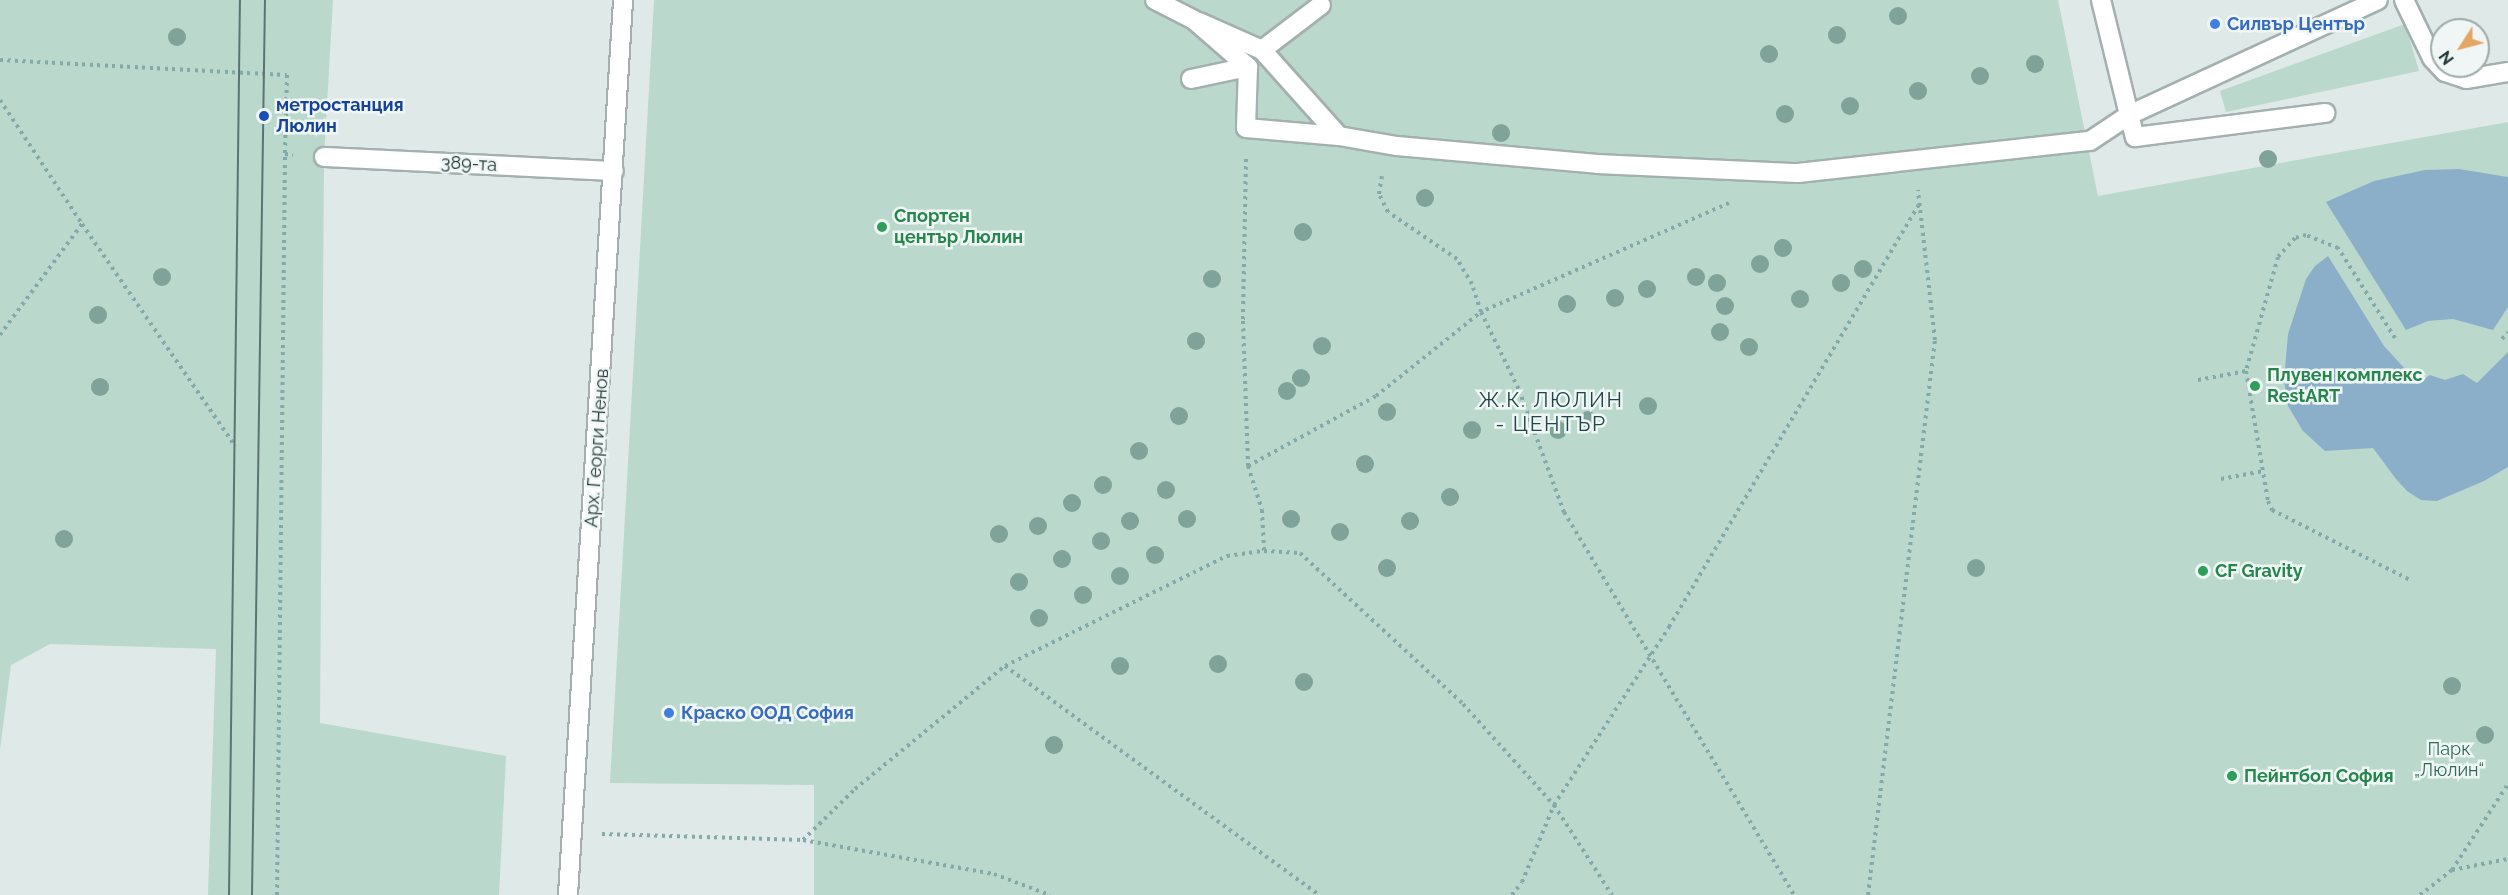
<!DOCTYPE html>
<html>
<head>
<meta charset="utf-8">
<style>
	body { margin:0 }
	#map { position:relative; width:2508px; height:895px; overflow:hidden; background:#dfe9e7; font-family:Raleway,sans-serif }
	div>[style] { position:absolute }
	.green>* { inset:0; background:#bad8cb }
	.water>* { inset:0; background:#8cafc9 }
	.path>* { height:4px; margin-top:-2px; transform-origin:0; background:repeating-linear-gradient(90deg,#83a9a8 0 3px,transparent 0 7.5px) }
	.roads { filter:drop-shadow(2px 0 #a3b0af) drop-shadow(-2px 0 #a3b0af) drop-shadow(0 2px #a3b0af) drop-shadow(0 -2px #a3b0af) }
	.lane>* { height:18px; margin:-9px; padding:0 9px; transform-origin:9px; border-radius:9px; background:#fff }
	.street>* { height:18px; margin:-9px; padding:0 9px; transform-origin:9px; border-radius:9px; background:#fff }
	.tram>* { height:1.5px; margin:-0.75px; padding:0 0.75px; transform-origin:0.75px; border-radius:0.75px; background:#5c7373 }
	.trees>* { width:18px; height:18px; margin:-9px; border-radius:50%; background:#7fa398 }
	.dots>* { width:16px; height:16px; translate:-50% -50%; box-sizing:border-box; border:3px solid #eff6f5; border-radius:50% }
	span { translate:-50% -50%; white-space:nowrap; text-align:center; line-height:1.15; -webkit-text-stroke:5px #eff6f5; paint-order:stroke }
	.shop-label { font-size:18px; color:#366cbe; font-weight:700 }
	.left { translate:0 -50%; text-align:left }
	.transit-label { font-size:18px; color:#164399; font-weight:700 }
	.street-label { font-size:18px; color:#223737 }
	.leisure-label { font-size:18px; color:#27864d; font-weight:700 }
	.park-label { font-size:18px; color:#316a57 }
	.quarter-label { font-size:21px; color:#204547; letter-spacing:1.5px }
	.north { position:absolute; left:2430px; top:18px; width:60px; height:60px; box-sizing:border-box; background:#eff6f5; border:2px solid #9daaa9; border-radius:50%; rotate:234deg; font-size:16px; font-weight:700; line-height:24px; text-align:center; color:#223737 }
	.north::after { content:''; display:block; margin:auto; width:21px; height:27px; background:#e3a763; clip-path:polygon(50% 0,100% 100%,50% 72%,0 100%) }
</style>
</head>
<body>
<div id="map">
	<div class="green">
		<div style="clip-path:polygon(0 0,333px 0,324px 157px,320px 723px,506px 756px,499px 895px,208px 895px,216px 649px,50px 644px,11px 665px,0 749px)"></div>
		<div style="clip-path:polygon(654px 0,2058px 0,2098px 196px,2508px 122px,2508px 895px,814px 895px,814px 785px,610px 783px)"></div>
		<div style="clip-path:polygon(2405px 24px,2419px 71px,2226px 112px,2220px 91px)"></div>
	</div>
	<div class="water">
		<div style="clip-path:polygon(2459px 169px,2508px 177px,2508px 307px,2493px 330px,2453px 319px,2428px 321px,2406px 330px,2326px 202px,2374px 181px,2425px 170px)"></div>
		<div style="clip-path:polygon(2328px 256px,2384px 346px,2418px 383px,2430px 375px,2445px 380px,2463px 374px,2477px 383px,2508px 352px,2508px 467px,2484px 481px,2437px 501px,2421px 500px,2407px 491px,2396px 479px,2373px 448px,2325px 451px,2303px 431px,2288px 406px,2284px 380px,2288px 334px,2306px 279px,2315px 266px)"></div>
	</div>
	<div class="path">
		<div style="left:0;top:60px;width:287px;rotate:3deg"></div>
		<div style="left:287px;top:75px;width:79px;rotate:91.5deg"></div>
		<div style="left:285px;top:154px;width:8px;rotate:7deg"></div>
		<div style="left:0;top:100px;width:149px;rotate:56.5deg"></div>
		<div style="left:82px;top:224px;width:138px;rotate:126.5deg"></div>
		<div style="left:1246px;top:159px;width:162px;rotate:91.1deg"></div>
		<div style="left:1243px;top:321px;width:145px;rotate:88deg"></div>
		<div style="left:1248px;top:466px;width:46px;rotate:72.3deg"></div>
		<div style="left:1262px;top:510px;width:41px;rotate:87.2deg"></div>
		<div style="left:1729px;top:203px;width:271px;rotate:156.3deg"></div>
		<div style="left:1481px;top:312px;width:87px;rotate:64deg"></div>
		<div style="left:1519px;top:390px;width:130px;rotate:69.8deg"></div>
		<div style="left:1564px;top:512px;width:447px;rotate:59deg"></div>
		<div style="left:82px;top:224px;width:270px;rotate:55.4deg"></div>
		<div style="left:2395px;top:338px;width:107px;rotate:-122.3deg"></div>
		<div style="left:2338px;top:248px;width:35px;rotate:-158deg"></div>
		<div style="left:2306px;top:235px;width:11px;rotate:165deg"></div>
		<div style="left:2295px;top:238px;width:25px;rotate:132deg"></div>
		<div style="left:2278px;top:257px;width:118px;rotate:105.7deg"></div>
		<div style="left:2246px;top:371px;width:132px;rotate:80.4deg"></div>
		<div style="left:2268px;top:501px;width:10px;rotate:66deg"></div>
		<div style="left:2272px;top:510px;width:157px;rotate:26.9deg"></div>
		<div style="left:2502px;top:339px;width:9px;rotate:-49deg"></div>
		<div style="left:2198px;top:380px;width:49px;rotate:-10.6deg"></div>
		<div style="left:1248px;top:466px;width:146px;rotate:-28.7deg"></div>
		<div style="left:1376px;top:396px;width:134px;rotate:-38.7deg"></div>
		<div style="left:1481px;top:312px;width:29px;rotate:-108deg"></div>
		<div style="left:1472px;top:284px;width:29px;rotate:-121deg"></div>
		<div style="left:1457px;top:259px;width:83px;rotate:-145.7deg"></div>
		<div style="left:1388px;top:212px;width:20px;rotate:-117deg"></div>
		<div style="left:1379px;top:194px;width:18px;rotate:-81deg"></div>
		<div style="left:2221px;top:479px;width:43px;rotate:-10.8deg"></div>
		<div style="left:1005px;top:666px;width:389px;rotate:36.1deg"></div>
		<div style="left:602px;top:834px;width:201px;rotate:1.7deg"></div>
		<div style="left:803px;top:840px;width:194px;rotate:10.1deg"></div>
		<div style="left:994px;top:874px;width:60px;rotate:20.6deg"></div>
		<div style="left:803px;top:840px;width:73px;rotate:-44.4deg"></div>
		<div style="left:855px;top:789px;width:194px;rotate:-39.4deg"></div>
		<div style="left:1005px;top:666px;width:248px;rotate:-26.4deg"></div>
		<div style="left:1227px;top:556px;width:37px;rotate:-8deg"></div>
		<div style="left:1264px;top:551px;width:36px;rotate:3deg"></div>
		<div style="left:1300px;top:553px;width:222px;rotate:42.8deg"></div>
		<div style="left:1463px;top:704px;width:136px;rotate:48deg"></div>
		<div style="left:1554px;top:805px;width:107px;rotate:57.2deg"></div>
		<div style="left:2452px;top:870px;width:103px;rotate:-56.9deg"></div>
		<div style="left:277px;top:895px;width:741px;rotate:-89.38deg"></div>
		<div style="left:1512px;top:895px;width:16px;rotate:-52deg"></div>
		<div style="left:1522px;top:882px;width:83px;rotate:-67.4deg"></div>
		<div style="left:1554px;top:805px;width:212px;rotate:-57.1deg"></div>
		<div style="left:1669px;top:627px;width:490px;rotate:-59.4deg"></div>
		<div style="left:1868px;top:895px;width:559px;rotate:-83.12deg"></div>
		<div style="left:1935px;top:340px;width:151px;rotate:-96.5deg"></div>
		<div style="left:2420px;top:895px;width:41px;rotate:-38deg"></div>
		<div style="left:2452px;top:870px;width:57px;rotate:-11.1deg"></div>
	</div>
	<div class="roads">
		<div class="lane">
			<div style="left:2404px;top:0;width:64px;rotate:64.2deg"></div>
			<div style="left:2432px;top:58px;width:19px;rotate:47deg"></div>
			<div style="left:2445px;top:72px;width:22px;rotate:18deg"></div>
			<div style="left:2466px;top:79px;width:43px;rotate:-9.5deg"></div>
			<div style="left:1199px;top:22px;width:69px;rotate:24deg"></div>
			<div style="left:1262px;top:50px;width:115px;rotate:48.2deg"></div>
			<div style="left:1262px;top:50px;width:74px;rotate:-37.3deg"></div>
			<div style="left:1191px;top:79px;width:58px;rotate:-11.9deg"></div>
			<div style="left:1248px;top:67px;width:61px;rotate:91.9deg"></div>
			<div style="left:1246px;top:128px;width:93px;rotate:4.9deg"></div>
			<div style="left:1339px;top:136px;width:59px;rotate:9.8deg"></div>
			<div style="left:1397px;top:146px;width:201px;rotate:5.1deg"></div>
			<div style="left:1597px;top:164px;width:201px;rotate:2.6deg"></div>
			<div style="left:1798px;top:173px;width:294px;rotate:-6.3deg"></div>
			<div style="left:2090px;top:141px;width:47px;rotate:-33.7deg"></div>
			<div style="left:2129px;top:115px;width:274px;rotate:-24.8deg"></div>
			<div style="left:2129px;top:115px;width:23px;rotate:75deg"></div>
			<div style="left:2135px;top:137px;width:192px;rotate:-7.2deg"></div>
		</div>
		<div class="street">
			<div style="left:1155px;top:0;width:44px;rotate:27.1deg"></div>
			<div style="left:1194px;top:20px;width:72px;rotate:41deg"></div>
			<div style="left:2101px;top:0;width:118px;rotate:76.3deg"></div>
			<div style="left:324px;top:157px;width:290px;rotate:2.8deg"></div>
			<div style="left:568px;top:895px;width:897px;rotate:-86.48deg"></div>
		</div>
	</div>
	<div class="tram">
		<div style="left:229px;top:895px;width:895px;rotate:-89.3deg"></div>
		<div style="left:252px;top:895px;width:895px;rotate:-89.17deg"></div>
	</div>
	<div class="trees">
		<div style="left:1898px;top:16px"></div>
		<div style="left:1837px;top:35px"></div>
		<div style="left:177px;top:37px"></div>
		<div style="left:1769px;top:54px"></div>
		<div style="left:2035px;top:64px"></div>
		<div style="left:1980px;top:76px"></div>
		<div style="left:1918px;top:91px"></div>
		<div style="left:1850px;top:106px"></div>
		<div style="left:1785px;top:114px"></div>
		<div style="left:1501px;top:133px"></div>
		<div style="left:2268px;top:159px"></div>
		<div style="left:1425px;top:198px"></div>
		<div style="left:1303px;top:232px"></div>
		<div style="left:1783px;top:248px"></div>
		<div style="left:1760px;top:264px"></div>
		<div style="left:1863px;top:269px"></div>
		<div style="left:162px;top:277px"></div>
		<div style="left:1696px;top:277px"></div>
		<div style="left:1212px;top:279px"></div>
		<div style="left:1717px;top:283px"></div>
		<div style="left:1841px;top:283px"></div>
		<div style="left:1647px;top:289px"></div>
		<div style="left:1615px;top:298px"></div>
		<div style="left:1800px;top:299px"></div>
		<div style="left:1567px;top:304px"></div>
		<div style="left:1725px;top:306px"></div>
		<div style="left:98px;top:315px"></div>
		<div style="left:1720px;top:332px"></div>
		<div style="left:1196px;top:341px"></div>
		<div style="left:1322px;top:346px"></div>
		<div style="left:1749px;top:347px"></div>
		<div style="left:1301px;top:378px"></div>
		<div style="left:100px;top:387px"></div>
		<div style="left:1287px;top:391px"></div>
		<div style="left:1648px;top:406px"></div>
		<div style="left:1387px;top:412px"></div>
		<div style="left:1179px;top:416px"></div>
		<div style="left:1588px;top:420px"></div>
		<div style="left:1472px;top:430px"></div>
		<div style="left:1558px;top:430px"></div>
		<div style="left:1139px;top:451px"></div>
		<div style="left:1365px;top:464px"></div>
		<div style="left:1103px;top:485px"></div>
		<div style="left:1166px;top:490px"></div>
		<div style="left:1450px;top:497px"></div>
		<div style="left:1072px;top:503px"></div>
		<div style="left:1187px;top:519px"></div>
		<div style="left:1291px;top:519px"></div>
		<div style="left:1130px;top:521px"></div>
		<div style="left:1410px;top:521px"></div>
		<div style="left:1038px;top:526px"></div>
		<div style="left:1340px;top:532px"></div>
		<div style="left:999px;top:534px"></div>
		<div style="left:64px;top:539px"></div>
		<div style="left:1101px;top:541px"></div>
		<div style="left:1155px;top:555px"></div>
		<div style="left:1062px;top:559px"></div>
		<div style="left:1387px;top:568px"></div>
		<div style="left:1976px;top:568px"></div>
		<div style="left:1120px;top:576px"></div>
		<div style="left:1019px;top:582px"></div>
		<div style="left:1083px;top:595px"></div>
		<div style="left:1039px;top:618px"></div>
		<div style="left:1218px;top:664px"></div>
		<div style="left:1120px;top:666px"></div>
		<div style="left:1304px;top:682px"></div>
		<div style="left:2452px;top:686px"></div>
		<div style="left:2485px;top:735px"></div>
		<div style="left:1054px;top:745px"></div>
	</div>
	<div class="dots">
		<div style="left:2215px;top:24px;background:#3f7fe0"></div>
		<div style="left:264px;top:116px;background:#1a4fb4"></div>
		<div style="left:882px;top:227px;background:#2e9e5b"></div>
		<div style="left:2255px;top:386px;background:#2e9e5b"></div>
		<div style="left:2203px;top:571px;background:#2e9e5b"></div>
		<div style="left:669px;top:713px;background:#3f7fe0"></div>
		<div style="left:2232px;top:776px;background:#2e9e5b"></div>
	</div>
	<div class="shop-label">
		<span class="left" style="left:2227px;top:24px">Силвър Център</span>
		<span class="left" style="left:681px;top:713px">Краско ООД София</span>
	</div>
	<div class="transit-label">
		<span class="left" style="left:276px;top:116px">метростанция<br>Люлин</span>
	</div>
	<div class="street-label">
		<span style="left:469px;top:164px;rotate:3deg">389-та</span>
		<span style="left:597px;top:448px;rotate:-86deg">Арх. Георги Ненов</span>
	</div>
	<div class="leisure-label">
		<span class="left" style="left:894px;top:227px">Спортен<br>център Люлин</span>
		<span class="left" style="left:2267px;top:386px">Плувен комплекс<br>RestART</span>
		<span class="left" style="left:2215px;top:571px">CF Gravity</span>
		<span class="left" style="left:2244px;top:776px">Пейнтбол София</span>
	</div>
	<div class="park-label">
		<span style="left:2449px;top:760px">Парк<br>„Люлин“</span>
	</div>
	<div class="quarter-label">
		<span style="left:1551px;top:412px">Ж.К. ЛЮЛИН<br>- ЦЕНТЪР</span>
	</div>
	<div class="north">N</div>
</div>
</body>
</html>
